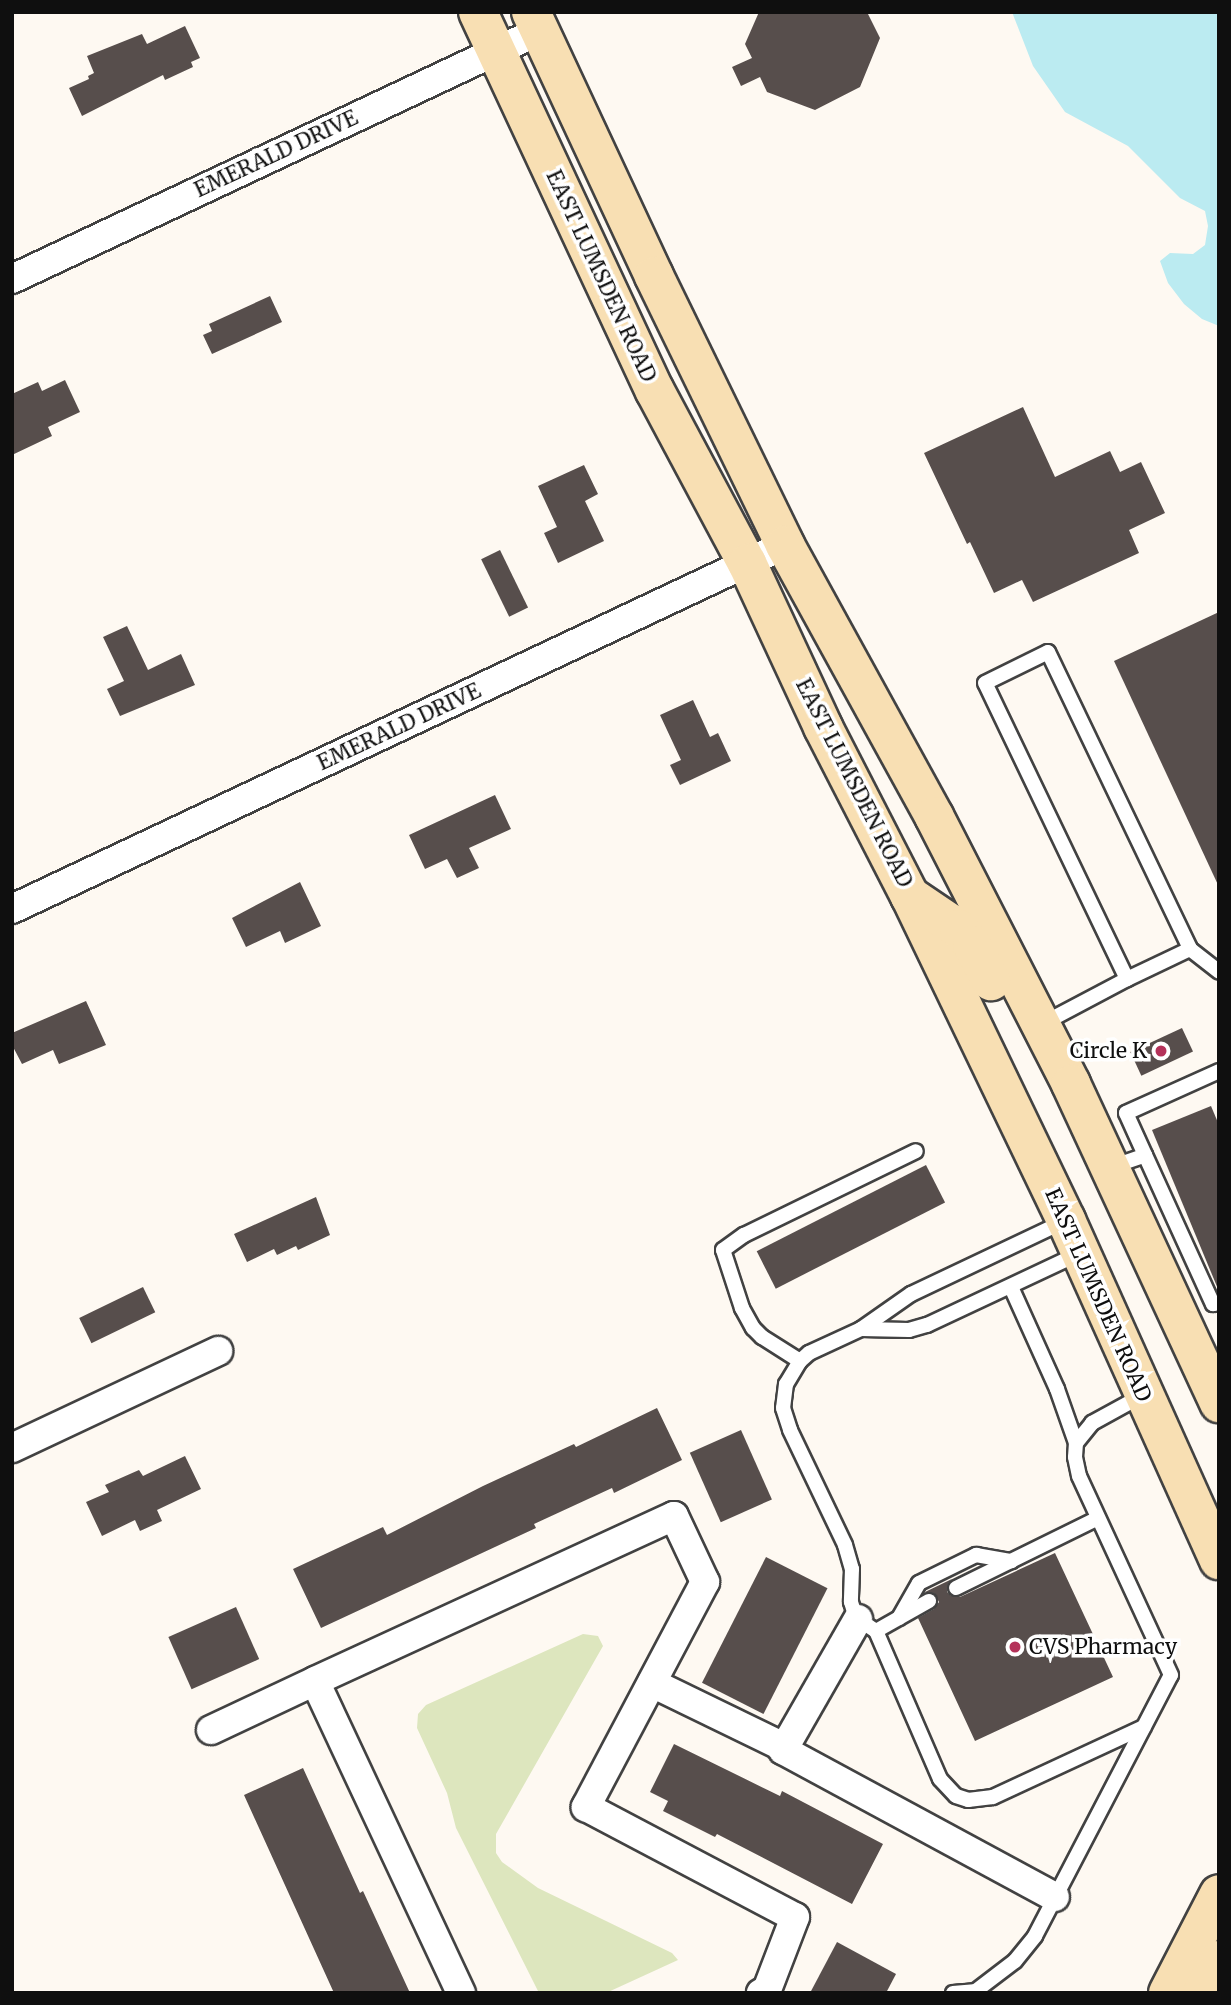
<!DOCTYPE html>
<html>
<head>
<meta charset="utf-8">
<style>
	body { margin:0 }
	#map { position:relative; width:1231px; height:2005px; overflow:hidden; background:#fef9f2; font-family:Merriweather,serif }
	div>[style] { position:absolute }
	.green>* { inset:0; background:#dde6be }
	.water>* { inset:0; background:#bbebf1 }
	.building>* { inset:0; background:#574e4c; transform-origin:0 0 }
	.roads { filter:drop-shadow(2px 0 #424242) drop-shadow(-2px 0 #424242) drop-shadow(0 2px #424242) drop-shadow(0 -2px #424242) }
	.service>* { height:14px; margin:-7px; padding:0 7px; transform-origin:7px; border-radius:7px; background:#fff }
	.minor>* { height:28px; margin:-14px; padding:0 14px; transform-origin:14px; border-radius:14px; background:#fff }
	.secondary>* { height:38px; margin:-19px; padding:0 19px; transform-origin:19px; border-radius:19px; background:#f8dfb3 }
	.dots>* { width:19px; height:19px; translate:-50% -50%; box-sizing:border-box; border:4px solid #fff; border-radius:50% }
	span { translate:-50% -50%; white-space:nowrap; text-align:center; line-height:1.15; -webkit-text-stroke:7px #fff; paint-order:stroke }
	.street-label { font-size:21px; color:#0f0f0f }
	.poi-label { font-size:21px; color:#0f0f0f }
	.right { translate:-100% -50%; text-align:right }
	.left { translate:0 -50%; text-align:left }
	.frame { position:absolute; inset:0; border:14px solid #0f0f0f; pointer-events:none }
</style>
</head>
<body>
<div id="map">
	<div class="green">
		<div style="clip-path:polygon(583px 1634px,598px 1636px,603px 1646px,496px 1834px,496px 1853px,502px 1862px,538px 1888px,672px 1953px,678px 1960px,606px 1993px,539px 1993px,456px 1828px,447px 1793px,417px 1728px,418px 1714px,426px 1705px)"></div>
	</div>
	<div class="water">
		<div style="clip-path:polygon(1012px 12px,1219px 12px,1219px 326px,1202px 319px,1184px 304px,1168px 283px,1160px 261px,1170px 253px,1193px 254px,1205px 245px,1208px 226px,1205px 211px,1180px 198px,1128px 146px,1065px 112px,1033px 66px)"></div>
	</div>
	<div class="building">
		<div style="clip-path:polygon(759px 12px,867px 12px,880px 38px,860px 87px,815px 110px,767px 92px,760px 77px,741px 86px,732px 67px,752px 58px,745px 44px)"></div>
		<div style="clip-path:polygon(185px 26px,200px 58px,191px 62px,193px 67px,165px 80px,163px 75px,82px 116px,69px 88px,89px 79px,88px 76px,94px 73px,87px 56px,142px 34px,147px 44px)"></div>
		<div style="clip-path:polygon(270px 296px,282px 322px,212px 354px,203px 335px,212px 331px,209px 324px)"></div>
		<div style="clip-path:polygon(65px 380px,80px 412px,48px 427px,52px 436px,12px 455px,12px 394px,38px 382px,42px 391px)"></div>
		<div style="clip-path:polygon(1023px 407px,1055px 477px,1110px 451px,1120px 472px,1141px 462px,1165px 513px,1129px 530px,1139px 553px,1033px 602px,1022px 580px,994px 593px,970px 542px,967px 544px,924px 453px)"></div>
		<div style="clip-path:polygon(584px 465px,598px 494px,585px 501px,604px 541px,558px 563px,544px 533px,557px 527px,538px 486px)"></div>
		<div style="left:500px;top:550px;width:64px;height:21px;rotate:64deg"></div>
		<div style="clip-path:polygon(1219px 612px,1219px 887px,1114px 661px)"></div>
		<div style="clip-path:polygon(127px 626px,148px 670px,181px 654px,195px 685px,120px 716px,107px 689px,124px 681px,103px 637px)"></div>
		<div style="clip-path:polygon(693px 700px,710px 737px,718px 733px,731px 761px,680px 785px,670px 765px,681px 760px,660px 715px)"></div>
		<div style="clip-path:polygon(495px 795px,511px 829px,469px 848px,479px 868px,457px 878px,447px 859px,425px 869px,409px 835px)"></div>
		<div style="clip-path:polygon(300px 882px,321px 926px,285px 943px,280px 931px,246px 947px,232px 918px)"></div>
		<div style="clip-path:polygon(86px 1001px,106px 1045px,59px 1064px,53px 1050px,22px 1064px,12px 1045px,12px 1033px)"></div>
		<div style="left:1182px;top:1028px;width:26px;height:57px;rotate:65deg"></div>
		<div style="clip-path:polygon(1211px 1106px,1219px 1125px,1218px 1289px,1152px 1130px)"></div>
		<div style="left:926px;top:1165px;width:42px;height:190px;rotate:63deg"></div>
		<div style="clip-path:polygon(316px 1197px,330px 1235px,298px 1250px,296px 1246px,277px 1255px,274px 1249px,247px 1262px,234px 1234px)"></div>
		<div style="left:143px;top:1287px;width:28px;height:71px;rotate:64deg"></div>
		<div style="clip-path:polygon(657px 1408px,682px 1460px,614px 1493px,612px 1488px,534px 1524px,536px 1528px,321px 1628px,293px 1569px,383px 1527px,387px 1535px,483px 1486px,574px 1444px,576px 1447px)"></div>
		<div style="left:741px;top:1430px;width:76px;height:56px;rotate:66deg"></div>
		<div style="clip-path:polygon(185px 1456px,201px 1489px,157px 1510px,162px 1521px,140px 1531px,135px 1520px,102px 1536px,86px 1502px,109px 1492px,105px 1485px,139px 1470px,143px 1476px)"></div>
		<div style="clip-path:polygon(1055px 1553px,1113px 1677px,975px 1741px,918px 1618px,934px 1609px,939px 1602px,934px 1593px,925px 1592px,952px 1579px,948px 1583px,947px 1592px,951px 1596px,960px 1597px)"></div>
		<div style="left:766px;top:1557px;width:69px;height:141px;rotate:27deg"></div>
		<div style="left:236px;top:1607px;width:57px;height:74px;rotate:66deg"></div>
		<div style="clip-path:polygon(674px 1744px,780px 1796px,782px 1791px,883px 1844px,852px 1904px,717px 1834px,715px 1837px,663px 1811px,668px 1801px,650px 1792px)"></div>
		<div style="clip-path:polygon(303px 1768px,360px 1893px,363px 1891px,410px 1993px,334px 1993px,244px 1795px)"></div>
		<div style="clip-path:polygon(837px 1942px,896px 1974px,886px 1993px,810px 1993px)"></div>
	</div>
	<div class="roads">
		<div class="service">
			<div style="left:1190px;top:949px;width:70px;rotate:154.5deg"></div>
			<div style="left:1127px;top:979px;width:328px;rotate:-115.6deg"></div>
			<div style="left:985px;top:683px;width:70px;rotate:-26.2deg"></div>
			<div style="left:1048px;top:652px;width:329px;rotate:64.4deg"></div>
			<div style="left:1190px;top:949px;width:37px;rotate:38deg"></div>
			<div style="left:1042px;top:1024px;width:96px;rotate:-27.9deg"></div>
			<div style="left:1145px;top:1155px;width:164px;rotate:65.5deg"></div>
			<div style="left:1213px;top:1304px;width:6px;rotate:-9deg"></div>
			<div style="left:1111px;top:1167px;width:36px;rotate:-19deg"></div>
			<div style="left:1145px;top:1155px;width:46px;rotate:-114.3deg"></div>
			<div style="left:1126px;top:1113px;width:102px;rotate:-24.3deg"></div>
			<div style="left:1065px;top:1221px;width:170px;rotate:154.6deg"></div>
			<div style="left:911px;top:1294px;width:61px;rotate:145deg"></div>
			<div style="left:861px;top:1329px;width:57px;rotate:155.2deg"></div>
			<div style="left:809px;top:1353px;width:12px;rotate:138deg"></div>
			<div style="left:800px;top:1361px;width:27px;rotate:121deg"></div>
			<div style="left:786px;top:1384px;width:24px;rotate:97deg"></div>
			<div style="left:783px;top:1408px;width:23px;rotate:72deg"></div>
			<div style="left:790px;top:1430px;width:127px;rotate:64.4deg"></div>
			<div style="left:845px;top:1545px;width:25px;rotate:74deg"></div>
			<div style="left:852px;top:1569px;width:33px;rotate:92deg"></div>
			<div style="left:851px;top:1602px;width:10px;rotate:73deg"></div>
			<div style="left:854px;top:1612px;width:8px;rotate:60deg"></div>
			<div style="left:858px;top:1619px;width:22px;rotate:34deg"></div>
			<div style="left:876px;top:1631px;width:161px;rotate:66.6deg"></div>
			<div style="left:940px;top:1779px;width:23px;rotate:47deg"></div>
			<div style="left:956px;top:1796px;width:13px;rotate:18deg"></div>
			<div style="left:968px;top:1800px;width:25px;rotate:-7deg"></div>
			<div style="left:993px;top:1797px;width:166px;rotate:-24.9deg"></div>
			<div style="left:1011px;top:1287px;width:112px;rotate:65.7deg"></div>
			<div style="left:1057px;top:1389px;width:57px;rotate:70.6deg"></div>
			<div style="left:861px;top:1329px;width:48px;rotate:1.2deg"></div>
			<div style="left:909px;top:1330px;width:19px;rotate:-16deg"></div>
			<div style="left:927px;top:1325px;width:169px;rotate:-25.2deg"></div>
			<div style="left:800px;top:1361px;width:45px;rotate:-147.7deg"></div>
			<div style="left:762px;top:1337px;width:13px;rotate:-135deg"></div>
			<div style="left:753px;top:1328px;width:23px;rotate:-119deg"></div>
			<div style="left:742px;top:1308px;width:61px;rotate:-108.1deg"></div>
			<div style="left:723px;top:1250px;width:26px;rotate:-36deg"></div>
			<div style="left:744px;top:1235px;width:191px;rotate:-26deg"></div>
			<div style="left:956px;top:1588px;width:158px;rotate:-26.2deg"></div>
			<div style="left:899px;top:1618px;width:40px;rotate:-60.3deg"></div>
			<div style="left:919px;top:1583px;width:64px;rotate:-26.2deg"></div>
			<div style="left:976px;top:1555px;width:36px;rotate:10deg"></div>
			<div style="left:876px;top:1631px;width:61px;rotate:-29.5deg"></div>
			<div style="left:953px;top:1993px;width:21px;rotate:-5deg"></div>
			<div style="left:973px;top:1993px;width:53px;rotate:-37.3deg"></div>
			<div style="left:1015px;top:1961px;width:32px;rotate:-51deg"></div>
			<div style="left:1035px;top:1936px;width:294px;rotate:-62.5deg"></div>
			<div style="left:1171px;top:1675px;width:219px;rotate:-114.8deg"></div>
			<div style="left:1079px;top:1476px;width:19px;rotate:-102deg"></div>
			<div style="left:1075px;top:1457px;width:14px;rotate:-86deg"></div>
			<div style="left:1076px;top:1443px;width:26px;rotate:-51deg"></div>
			<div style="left:1092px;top:1423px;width:58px;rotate:-28.8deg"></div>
		</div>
		<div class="minor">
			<div style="left:12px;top:279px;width:582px;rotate:-25.2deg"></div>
			<div style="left:12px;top:909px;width:854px;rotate:-25.22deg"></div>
			<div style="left:12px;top:1448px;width:228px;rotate:-25.2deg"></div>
			<div style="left:858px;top:1619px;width:151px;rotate:119.8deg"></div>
			<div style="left:783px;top:1750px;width:309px;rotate:28.4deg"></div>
			<div style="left:652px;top:1683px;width:147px;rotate:25.9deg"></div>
			<div style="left:211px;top:1730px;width:115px;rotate:-25.2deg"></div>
			<div style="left:461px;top:1993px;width:344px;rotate:-115.1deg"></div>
			<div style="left:315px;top:1681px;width:395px;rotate:-24.7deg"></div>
			<div style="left:674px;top:1516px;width:73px;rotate:64.8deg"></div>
			<div style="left:705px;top:1582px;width:255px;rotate:117.9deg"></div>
			<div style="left:586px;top:1807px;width:236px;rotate:27.8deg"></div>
			<div style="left:795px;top:1917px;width:78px;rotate:111deg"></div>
			<div style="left:767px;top:1990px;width:7px;rotate:153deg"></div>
		</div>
		<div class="secondary">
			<div style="left:478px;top:12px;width:418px;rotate:65deg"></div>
			<div style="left:655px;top:391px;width:195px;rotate:61.9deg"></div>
			<div style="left:747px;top:563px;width:181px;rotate:65.1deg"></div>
			<div style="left:823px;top:727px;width:190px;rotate:62.8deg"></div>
			<div style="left:910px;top:896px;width:360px;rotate:64.3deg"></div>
			<div style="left:1066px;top:1220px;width:373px;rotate:65.8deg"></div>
			<div style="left:531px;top:12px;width:291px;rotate:65deg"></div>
			<div style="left:654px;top:276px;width:299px;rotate:64deg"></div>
			<div style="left:785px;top:545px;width:309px;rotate:61.2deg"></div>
			<div style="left:934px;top:816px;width:301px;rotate:62.9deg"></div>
			<div style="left:1071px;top:1084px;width:352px;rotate:65.1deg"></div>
			<div style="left:910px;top:896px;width:59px;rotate:34deg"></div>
			<div style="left:959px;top:929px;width:21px;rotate:51deg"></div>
			<div style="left:972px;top:945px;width:41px;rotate:62.2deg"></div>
			<div style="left:1168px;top:1993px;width:111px;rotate:-62.7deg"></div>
			<div style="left:1202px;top:1993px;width:37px;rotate:-63deg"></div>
		</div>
	</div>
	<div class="dots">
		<div style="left:1161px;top:1051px;background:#b4325a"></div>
		<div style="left:1015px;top:1647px;background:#b4325a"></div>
	</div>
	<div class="street-label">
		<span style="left:276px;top:154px;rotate:-25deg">EMERALD DRIVE</span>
		<span style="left:601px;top:276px;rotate:65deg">EAST LUMSDEN ROAD</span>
		<span style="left:399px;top:727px;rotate:-25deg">EMERALD DRIVE</span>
		<span style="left:854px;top:783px;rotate:63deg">EAST LUMSDEN ROAD</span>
		<span style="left:1098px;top:1295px;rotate:66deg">EAST LUMSDEN ROAD</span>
	</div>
	<div class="poi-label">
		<span class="right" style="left:1147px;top:1051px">Circle K</span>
		<span class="left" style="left:1029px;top:1647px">CVS Pharmacy</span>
	</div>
	<div class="frame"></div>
</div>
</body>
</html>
